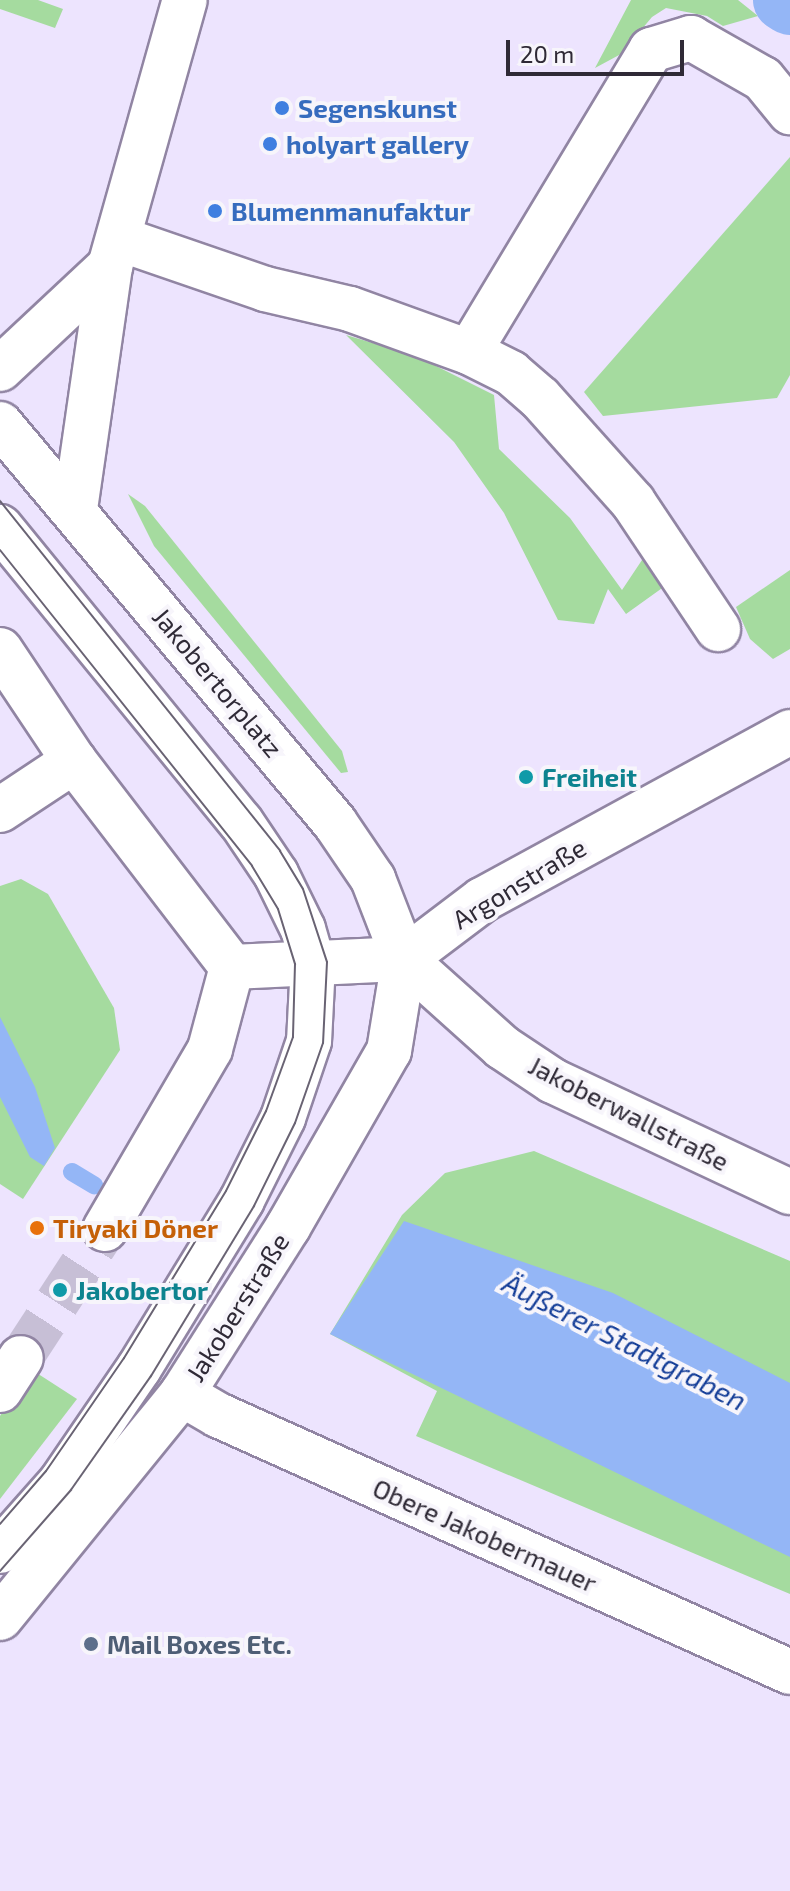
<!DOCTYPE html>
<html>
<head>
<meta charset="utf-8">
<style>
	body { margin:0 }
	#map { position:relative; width:790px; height:1891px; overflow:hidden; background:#ede4fe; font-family:"Exo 2",sans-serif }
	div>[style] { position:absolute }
	.green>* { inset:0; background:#a5db9f }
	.water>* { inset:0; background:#94b6f6 }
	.stream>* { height:18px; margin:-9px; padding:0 9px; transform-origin:9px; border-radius:9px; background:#94b6f6 }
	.canal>* { height:62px; margin:-31px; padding:0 31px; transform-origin:31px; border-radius:31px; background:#94b6f6 }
	.minor-tunnel>* { height:44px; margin-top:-22px; transform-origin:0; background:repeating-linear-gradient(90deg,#c7bfd6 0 44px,transparent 0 66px) }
	.roads { filter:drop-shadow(2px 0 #9185a3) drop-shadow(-2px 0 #9185a3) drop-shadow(0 2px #9185a3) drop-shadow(0 -2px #9185a3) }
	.minor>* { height:44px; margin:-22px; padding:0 22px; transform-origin:22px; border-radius:22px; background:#fff }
	.tram>* { height:2px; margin:-1px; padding:0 1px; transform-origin:1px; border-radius:1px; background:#696373 }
	.dots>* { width:22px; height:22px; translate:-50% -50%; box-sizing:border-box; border:4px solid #f7f5fb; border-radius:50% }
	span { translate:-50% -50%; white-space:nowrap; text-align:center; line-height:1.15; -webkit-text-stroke:8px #f7f5fb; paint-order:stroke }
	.shop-label { font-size:26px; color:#366cbe; font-weight:700 }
	.left { translate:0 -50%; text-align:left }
	.street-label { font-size:26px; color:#2f2a36 }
	.culture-label { font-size:26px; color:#0d838f; font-weight:700 }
	.food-label { font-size:26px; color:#c56008; font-weight:700 }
	.service-label { font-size:26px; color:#4e5e75; font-weight:700 }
	.water-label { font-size:28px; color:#153e98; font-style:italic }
	.scale { position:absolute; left:506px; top:40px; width:178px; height:36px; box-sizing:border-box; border:4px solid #2f2a36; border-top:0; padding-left:10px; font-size:24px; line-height:28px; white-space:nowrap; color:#2f2a36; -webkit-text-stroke:6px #f7f5fb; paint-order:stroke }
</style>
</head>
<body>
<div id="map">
	<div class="green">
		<div style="clip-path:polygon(0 0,38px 0,63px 9px,55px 28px,0 9px)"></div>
		<div style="clip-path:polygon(631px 0,738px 0,758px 16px,723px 26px,707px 16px,666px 8px,652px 17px,621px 54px,595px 68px)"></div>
		<div style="clip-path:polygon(790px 157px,790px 375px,777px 398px,603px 416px,584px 392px)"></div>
		<div style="clip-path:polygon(346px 335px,416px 356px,494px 395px,499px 449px,570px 518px,622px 590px,646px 554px,665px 586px,626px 614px,608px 589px,594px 624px,558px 620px,504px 513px,454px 442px)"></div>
		<div style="clip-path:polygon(128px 494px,145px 506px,342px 751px,348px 772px,341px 773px,154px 546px)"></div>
		<div style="clip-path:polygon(790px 570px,790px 649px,773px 659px,750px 639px,736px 607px)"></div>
		<div style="clip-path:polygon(21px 879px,48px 894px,114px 1008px,120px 1050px,23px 1199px,0 1184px,0 886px)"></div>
		<div style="clip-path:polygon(534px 1151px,790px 1261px,790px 1594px,416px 1436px,437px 1391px,330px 1334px,402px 1215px,445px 1173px)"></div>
		<div style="clip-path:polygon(29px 1368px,77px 1399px,0 1499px,0 1416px)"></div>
	</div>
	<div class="water">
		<div style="clip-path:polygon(0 1017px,35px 1087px,55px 1148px,44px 1166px,30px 1157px,0 1097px)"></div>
		<div style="clip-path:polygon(404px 1221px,613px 1293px,790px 1383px,790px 1557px,330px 1334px)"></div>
	</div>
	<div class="stream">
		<div style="left:72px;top:1172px;width:26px;rotate:31deg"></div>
	</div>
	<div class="canal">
		<div style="left:784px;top:0;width:7px;rotate:34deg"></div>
	</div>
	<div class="minor-tunnel">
		<div style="left:21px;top:1358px;width:154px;rotate:-56.9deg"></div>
	</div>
	<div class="roads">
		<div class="minor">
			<div style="left:120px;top:239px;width:153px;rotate:19deg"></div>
			<div style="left:265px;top:289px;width:87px;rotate:13.2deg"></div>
			<div style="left:350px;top:309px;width:127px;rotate:19.9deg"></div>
			<div style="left:469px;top:352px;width:47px;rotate:26.6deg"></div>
			<div style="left:511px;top:373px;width:38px;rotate:41deg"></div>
			<div style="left:540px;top:398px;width:140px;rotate:48.2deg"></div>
			<div style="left:633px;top:502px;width:153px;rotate:56.2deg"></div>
			<div style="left:469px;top:352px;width:353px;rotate:-58.9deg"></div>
			<div style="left:651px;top:50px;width:42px;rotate:-16.7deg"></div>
			<div style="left:691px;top:38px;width:83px;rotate:29.7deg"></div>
			<div style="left:763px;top:79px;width:43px;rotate:50.7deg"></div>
			<div style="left:0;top:369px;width:151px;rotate:-43.1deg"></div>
			<div style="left:0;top:424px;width:521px;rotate:49.98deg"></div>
			<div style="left:335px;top:823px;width:68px;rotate:55.8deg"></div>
			<div style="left:373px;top:879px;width:86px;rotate:68.8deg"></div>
			<div style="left:404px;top:959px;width:132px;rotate:41.9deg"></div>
			<div style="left:502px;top:1047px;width:61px;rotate:33.7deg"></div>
			<div style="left:553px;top:1081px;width:262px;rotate:25.1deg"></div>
			<div style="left:75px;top:509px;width:246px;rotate:-81.8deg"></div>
			<div style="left:110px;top:266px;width:276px;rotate:-74.3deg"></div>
			<div style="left:0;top:527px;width:381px;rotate:50.8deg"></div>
			<div style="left:241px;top:822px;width:63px;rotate:56.1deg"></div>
			<div style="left:276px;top:874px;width:61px;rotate:63.9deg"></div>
			<div style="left:303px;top:929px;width:35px;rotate:74deg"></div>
			<div style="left:313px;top:963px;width:78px;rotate:92.9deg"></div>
			<div style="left:309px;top:1041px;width:81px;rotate:108.7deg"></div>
			<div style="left:283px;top:1118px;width:92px;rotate:116.6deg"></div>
			<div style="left:242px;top:1200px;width:197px;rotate:121.5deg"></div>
			<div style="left:139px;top:1368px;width:138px;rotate:124.4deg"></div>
			<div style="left:61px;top:1482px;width:92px;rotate:131.5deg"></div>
			<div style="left:0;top:650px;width:133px;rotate:56.3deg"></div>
			<div style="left:74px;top:761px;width:260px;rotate:52.5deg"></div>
			<div style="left:0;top:810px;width:89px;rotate:-33.5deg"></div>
			<div style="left:232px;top:967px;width:172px;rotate:-2.7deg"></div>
			<div style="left:404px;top:959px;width:98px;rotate:-37.1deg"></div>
			<div style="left:482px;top:900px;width:351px;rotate:-28.6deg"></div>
			<div style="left:105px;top:1229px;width:208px;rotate:-59.7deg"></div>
			<div style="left:210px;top:1049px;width:85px;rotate:-75deg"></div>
			<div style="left:0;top:1390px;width:38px;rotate:-57deg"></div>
			<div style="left:182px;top:1394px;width:42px;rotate:30.3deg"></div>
			<div style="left:218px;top:1415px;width:627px;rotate:24.19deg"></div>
			<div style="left:0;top:1618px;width:289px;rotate:-50.9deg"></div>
			<div style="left:182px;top:1394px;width:198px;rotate:-57.6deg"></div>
			<div style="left:288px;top:1227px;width:203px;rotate:-60.2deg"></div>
			<div style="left:389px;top:1051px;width:93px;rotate:-80.7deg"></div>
		</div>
	</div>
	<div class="tram">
		<div style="left:0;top:501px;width:448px;rotate:51.3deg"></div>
		<div style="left:280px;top:851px;width:44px;rotate:58.8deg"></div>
		<div style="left:303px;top:889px;width:77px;rotate:71.8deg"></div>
		<div style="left:327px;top:962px;width:81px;rotate:92.8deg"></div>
		<div style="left:323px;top:1043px;width:85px;rotate:109.3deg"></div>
		<div style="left:295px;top:1123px;width:93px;rotate:116.3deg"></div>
		<div style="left:254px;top:1206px;width:199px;rotate:121.2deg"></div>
		<div style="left:151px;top:1376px;width:139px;rotate:125.1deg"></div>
		<div style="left:71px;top:1490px;width:108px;rotate:131.2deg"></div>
		<div style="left:0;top:550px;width:404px;rotate:51.4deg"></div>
		<div style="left:252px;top:866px;width:50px;rotate:58.8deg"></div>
		<div style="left:278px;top:909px;width:58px;rotate:72.8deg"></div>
		<div style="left:295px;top:964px;width:73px;rotate:91.6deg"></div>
		<div style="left:293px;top:1037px;width:79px;rotate:110deg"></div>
		<div style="left:266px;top:1111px;width:89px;rotate:116.6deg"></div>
		<div style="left:226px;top:1191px;width:196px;rotate:121.4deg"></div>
		<div style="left:124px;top:1358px;width:137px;rotate:124.6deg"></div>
		<div style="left:46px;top:1471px;width:70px;rotate:131deg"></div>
	</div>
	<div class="dots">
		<div style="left:282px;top:108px;background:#3f7fe0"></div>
		<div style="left:270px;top:144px;background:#3f7fe0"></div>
		<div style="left:215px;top:211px;background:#3f7fe0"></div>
		<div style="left:526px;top:777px;background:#0f9aa8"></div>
		<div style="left:37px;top:1228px;background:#e8710a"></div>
		<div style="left:60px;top:1290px;background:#0f9aa8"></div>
		<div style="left:91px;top:1644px;background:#5c6f8a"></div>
	</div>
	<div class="shop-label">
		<span class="left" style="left:298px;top:108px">Segenskunst</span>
		<span class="left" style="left:286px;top:144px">holyart gallery</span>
		<span class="left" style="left:231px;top:211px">Blumenmanufaktur</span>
	</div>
	<div class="street-label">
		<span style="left:218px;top:682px;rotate:50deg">Jakobertorplatz</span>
		<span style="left:519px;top:883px;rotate:-31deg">Argonstraße</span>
		<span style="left:629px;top:1113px;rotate:27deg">Jakoberwallstraße</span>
		<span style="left:237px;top:1307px;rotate:-58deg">Jakoberstraße</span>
		<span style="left:485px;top:1535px;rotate:24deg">Obere Jakobermauer</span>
	</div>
	<div class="culture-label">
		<span class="left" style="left:542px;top:777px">Freiheit</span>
		<span class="left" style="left:76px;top:1290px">Jakobertor</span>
	</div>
	<div class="food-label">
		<span class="left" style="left:53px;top:1228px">Tiryaki Döner</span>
	</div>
	<div class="service-label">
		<span class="left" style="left:107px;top:1644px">Mail Boxes Etc.</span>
	</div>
	<div class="water-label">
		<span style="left:625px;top:1341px;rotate:27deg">Äußerer Stadtgraben</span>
	</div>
	<div class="scale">20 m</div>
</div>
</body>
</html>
